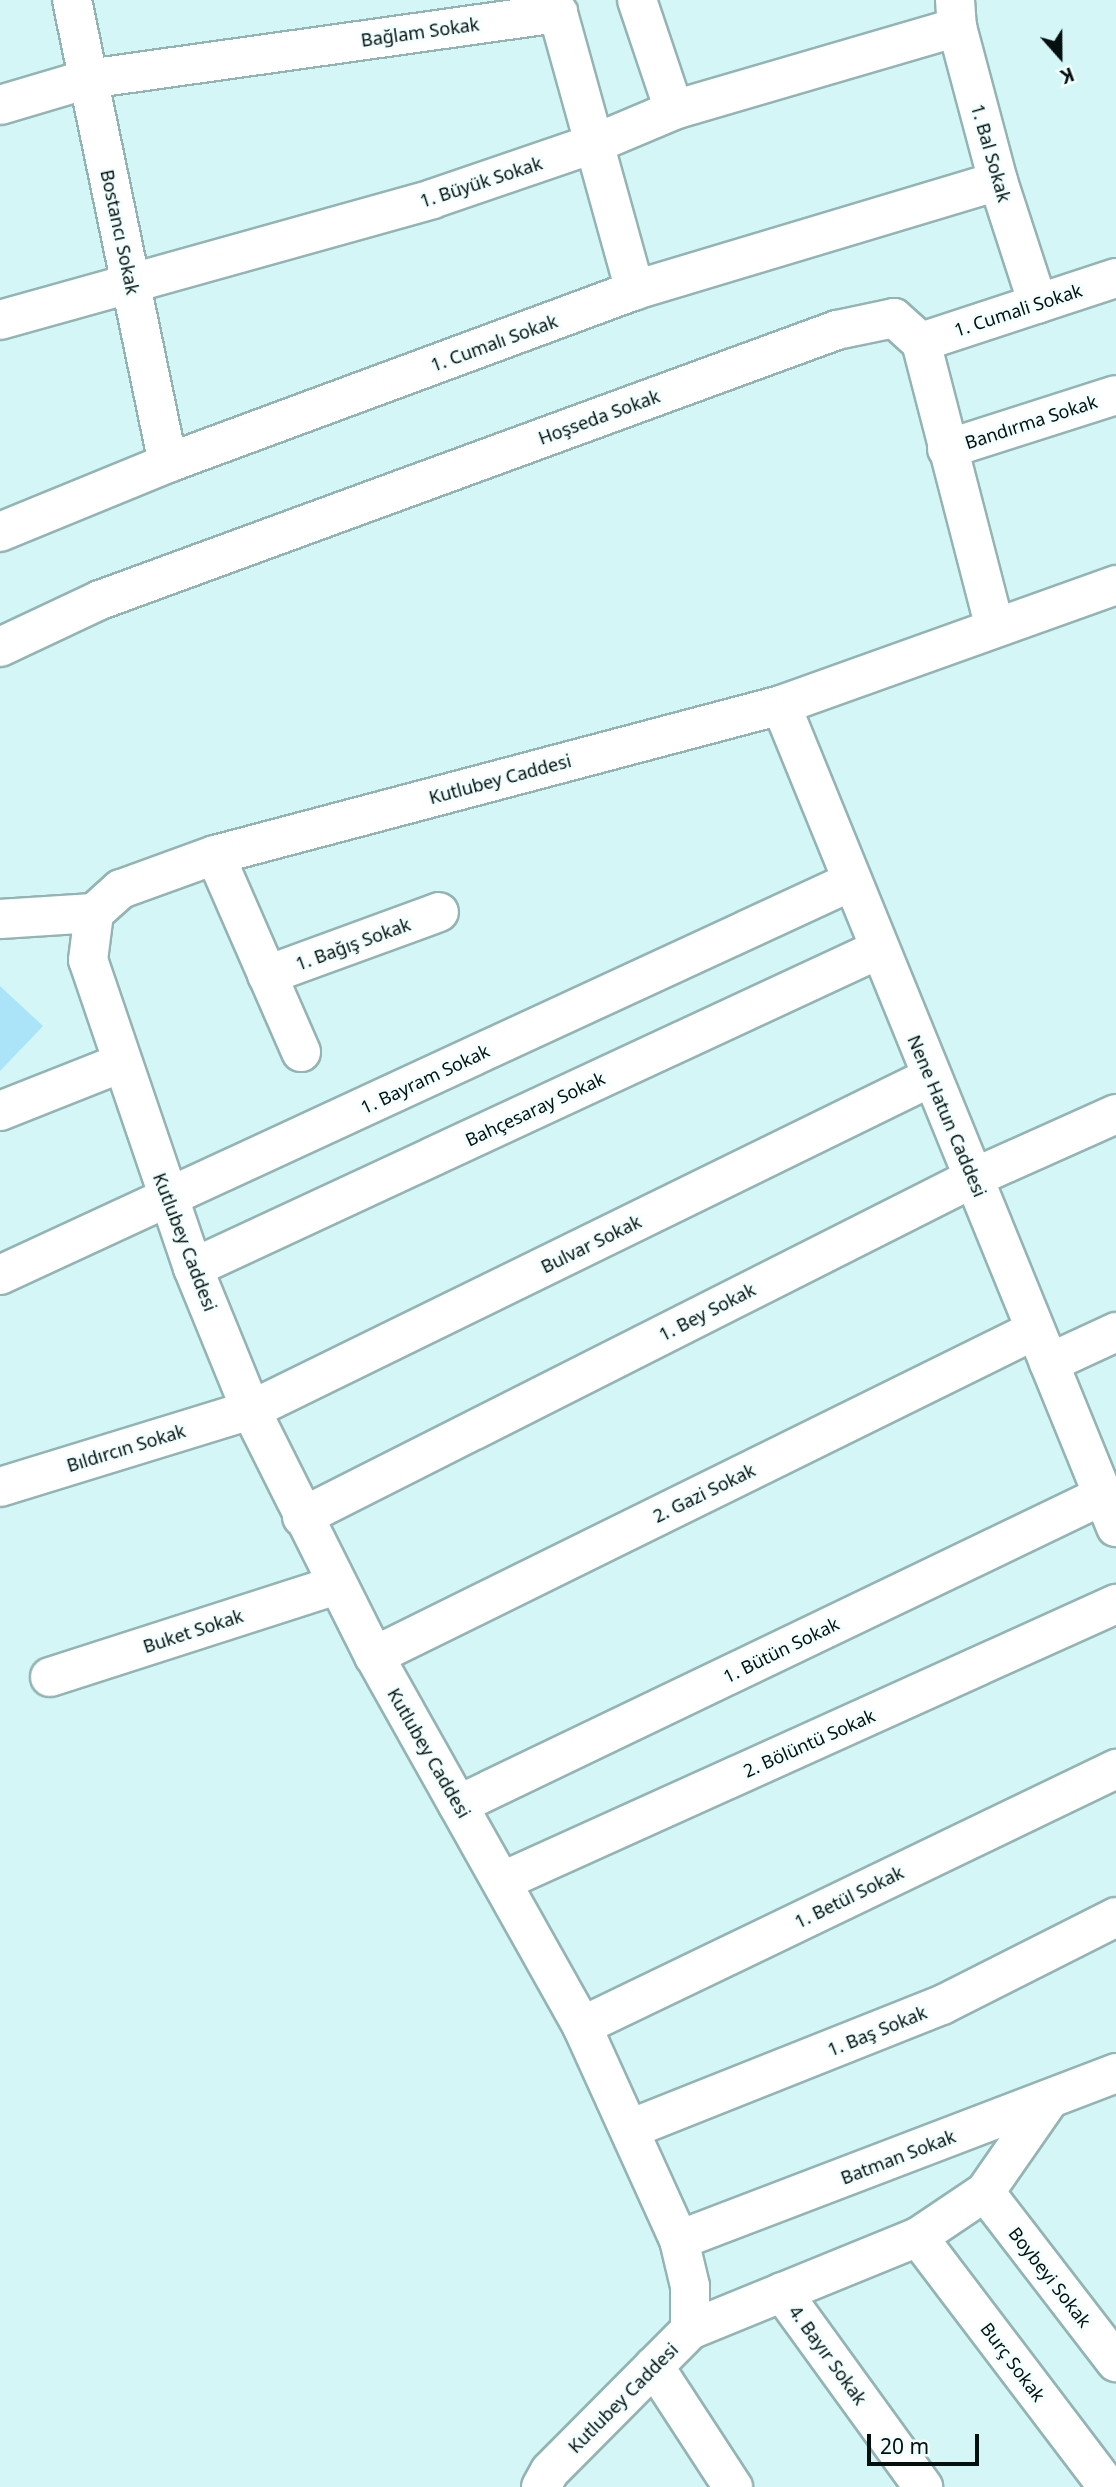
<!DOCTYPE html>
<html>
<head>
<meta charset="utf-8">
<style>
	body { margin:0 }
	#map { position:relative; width:1116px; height:2487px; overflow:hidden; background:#d4f6f6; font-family:"Noto Sans",sans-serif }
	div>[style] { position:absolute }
	.building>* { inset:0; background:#abe3f8 }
	.roads { filter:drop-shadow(2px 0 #94b4b4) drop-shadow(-2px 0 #94b4b4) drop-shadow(0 2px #94b4b4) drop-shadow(0 -2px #94b4b4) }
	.minor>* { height:38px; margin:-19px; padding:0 19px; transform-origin:19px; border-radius:19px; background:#fff }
	.tertiary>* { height:38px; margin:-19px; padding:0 19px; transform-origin:19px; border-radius:19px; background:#fff }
	.secondary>* { height:38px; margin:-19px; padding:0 19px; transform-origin:19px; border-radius:19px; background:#fff }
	span { translate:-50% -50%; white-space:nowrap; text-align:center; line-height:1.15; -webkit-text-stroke:5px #f2ffff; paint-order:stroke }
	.street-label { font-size:18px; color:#040f0f }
	.north { position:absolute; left:1025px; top:21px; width:70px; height:70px; -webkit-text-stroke:5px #f2ffff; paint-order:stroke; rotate:159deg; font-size:19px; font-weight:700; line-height:28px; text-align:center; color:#040f0f }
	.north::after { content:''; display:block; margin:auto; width:24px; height:32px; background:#040f0f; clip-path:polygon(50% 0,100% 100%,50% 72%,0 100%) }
	.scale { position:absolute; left:867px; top:2434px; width:112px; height:32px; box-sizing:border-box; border:4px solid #040f0f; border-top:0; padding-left:9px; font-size:21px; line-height:24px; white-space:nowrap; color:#040f0f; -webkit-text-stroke:5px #f2ffff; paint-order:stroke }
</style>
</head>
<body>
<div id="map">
	<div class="building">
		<div style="clip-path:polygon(0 986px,43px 1026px,0 1071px)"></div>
	</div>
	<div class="roads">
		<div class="minor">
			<div style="left:72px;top:0;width:473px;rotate:78.3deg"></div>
			<div style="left:637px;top:0;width:116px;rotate:71.4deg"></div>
			<div style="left:955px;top:0;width:27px;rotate:86deg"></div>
			<div style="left:957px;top:27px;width:159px;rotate:75.1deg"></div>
			<div style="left:998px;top:181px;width:129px;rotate:72deg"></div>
			<div style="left:0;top:105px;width:92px;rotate:-16.5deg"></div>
			<div style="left:88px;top:79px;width:475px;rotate:-8deg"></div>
			<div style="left:558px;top:13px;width:288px;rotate:74.5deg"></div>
			<div style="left:0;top:320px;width:449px;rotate:-15.6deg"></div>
			<div style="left:432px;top:199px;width:173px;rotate:-18.9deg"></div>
			<div style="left:596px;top:143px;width:85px;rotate:-22.9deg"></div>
			<div style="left:674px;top:110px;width:295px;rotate:-16.3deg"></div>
			<div style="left:921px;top:342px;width:205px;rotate:-18.2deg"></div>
			<div style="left:947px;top:449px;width:177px;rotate:-17.7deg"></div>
			<div style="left:0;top:532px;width:182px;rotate:-22.3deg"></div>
			<div style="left:168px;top:463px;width:498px;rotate:-20.3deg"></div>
			<div style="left:635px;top:290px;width:379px;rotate:-16.7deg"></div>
			<div style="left:0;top:647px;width:110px;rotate:-25.2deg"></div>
			<div style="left:100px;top:600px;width:785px;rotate:-20.12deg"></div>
			<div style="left:837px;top:330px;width:58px;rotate:-11.9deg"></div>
			<div style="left:894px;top:318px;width:36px;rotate:42deg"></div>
			<div style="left:921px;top:342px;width:295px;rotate:75.5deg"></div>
			<div style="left:215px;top:855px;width:215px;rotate:66.4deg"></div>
			<div style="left:0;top:919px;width:94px;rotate:-3.7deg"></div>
			<div style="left:267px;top:975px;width:183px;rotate:-20.1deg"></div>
			<div style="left:0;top:1111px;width:130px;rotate:-21.6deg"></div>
			<div style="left:193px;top:1268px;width:754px;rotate:-24.93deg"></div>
			<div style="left:0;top:1275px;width:936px;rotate:-24.81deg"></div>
			<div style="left:1049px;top:1363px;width:74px;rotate:-24.8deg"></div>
			<div style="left:0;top:1487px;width:263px;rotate:-17.1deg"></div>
			<div style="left:251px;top:1410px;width:757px;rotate:-26.09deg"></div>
			<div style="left:302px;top:1517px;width:752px;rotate:-26.8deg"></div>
			<div style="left:973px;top:1178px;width:157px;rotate:-24.1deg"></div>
			<div style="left:374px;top:1656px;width:737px;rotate:-26.25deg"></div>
			<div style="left:50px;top:1677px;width:301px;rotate:-17.8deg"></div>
			<div style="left:458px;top:1805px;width:717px;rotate:-25.64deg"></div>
			<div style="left:503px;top:1881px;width:673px;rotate:-24.32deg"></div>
			<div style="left:582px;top:2026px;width:593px;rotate:-25.7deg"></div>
			<div style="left:630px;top:2129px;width:336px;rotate:-21.7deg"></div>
			<div style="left:942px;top:2005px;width:195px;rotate:-26.8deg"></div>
			<div style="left:985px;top:2192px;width:215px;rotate:52.4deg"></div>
			<div style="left:918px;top:2237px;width:314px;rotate:52.8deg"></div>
			<div style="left:782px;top:2292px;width:241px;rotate:54.1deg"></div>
			<div style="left:654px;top:2366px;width:145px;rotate:56.9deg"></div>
		</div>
		<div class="tertiary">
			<div style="left:781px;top:705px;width:888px;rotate:67.83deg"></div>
			<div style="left:679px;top:2240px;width:468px;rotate:-20.9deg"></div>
			<div style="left:690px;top:2330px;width:246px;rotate:-22.2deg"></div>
			<div style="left:918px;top:2237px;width:81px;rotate:-33.9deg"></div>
			<div style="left:985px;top:2192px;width:112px;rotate:-55.2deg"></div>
		</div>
		<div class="secondary">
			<div style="left:541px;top:2487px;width:18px;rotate:-61deg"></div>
			<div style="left:550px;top:2471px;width:199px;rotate:-45.2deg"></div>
			<div style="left:690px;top:2330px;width:44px;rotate:-90deg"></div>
			<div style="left:690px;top:2286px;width:47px;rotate:-103.4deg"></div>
			<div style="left:679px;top:2240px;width:235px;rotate:-114.4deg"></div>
			<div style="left:582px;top:2026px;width:424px;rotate:-119.3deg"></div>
			<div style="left:374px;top:1656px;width:275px;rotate:-116.6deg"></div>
			<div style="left:251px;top:1410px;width:153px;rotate:-112.2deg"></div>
			<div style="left:193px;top:1268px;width:325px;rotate:-108.8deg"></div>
			<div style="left:88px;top:960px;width:47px;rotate:-82.7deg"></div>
			<div style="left:94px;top:913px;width:36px;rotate:-42deg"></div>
			<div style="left:121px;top:889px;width:100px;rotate:-19.9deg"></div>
			<div style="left:215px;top:855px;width:586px;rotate:-14.84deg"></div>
			<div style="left:781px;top:705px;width:356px;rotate:-19.7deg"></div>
		</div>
	</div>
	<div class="street-label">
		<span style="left:420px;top:32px;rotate:-8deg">Bağlam Sokak</span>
		<span style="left:991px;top:153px;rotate:74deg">1. Bal Sokak</span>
		<span style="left:481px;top:182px;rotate:-18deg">1. Büyük Sokak</span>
		<span style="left:120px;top:232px;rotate:78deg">Bostancı Sokak</span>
		<span style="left:1018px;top:310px;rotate:-18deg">1. Cumali Sokak</span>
		<span style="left:494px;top:343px;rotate:-20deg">1. Cumalı Sokak</span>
		<span style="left:599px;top:417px;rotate:-20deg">Hoşseda Sokak</span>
		<span style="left:1031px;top:422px;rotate:-18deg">Bandırma Sokak</span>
		<span style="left:500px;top:779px;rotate:-15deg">Kutlubey Caddesi</span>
		<span style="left:353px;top:944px;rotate:-20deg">1. Bağış Sokak</span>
		<span style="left:425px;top:1079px;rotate:-25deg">1. Bayram Sokak</span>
		<span style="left:535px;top:1109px;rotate:-25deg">Bahçesaray Sokak</span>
		<span style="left:947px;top:1116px;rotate:67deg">Nene Hatun Caddesi</span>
		<span style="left:185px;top:1242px;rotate:69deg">Kutlubey Caddesi</span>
		<span style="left:591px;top:1244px;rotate:-26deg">Bulvar Sokak</span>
		<span style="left:707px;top:1312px;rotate:-27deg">1. Bey Sokak</span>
		<span style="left:126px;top:1448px;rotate:-17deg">Bıldırcın Sokak</span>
		<span style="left:704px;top:1493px;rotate:-26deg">2. Gazi Sokak</span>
		<span style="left:193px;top:1631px;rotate:-18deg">Buket Sokak</span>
		<span style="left:781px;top:1650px;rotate:-26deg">1. Bütün Sokak</span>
		<span style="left:809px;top:1743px;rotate:-24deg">2. Bölüntü Sokak</span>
		<span style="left:429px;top:1753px;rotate:60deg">Kutlubey Caddesi</span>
		<span style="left:849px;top:1897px;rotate:-26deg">1. Betül Sokak</span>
		<span style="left:877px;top:2031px;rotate:-22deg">1. Baş Sokak</span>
		<span style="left:898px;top:2157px;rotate:-21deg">Batman Sokak</span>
		<span style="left:1050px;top:2277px;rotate:52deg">Boybeyi Sokak</span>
		<span style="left:828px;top:2355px;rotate:54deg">4. Bayır Sokak</span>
		<span style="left:1013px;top:2362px;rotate:53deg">Burç Sokak</span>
		<span style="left:623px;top:2398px;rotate:-45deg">Kutlubey Caddesi</span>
	</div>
	<div class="north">K</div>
	<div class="scale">20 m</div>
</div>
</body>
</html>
